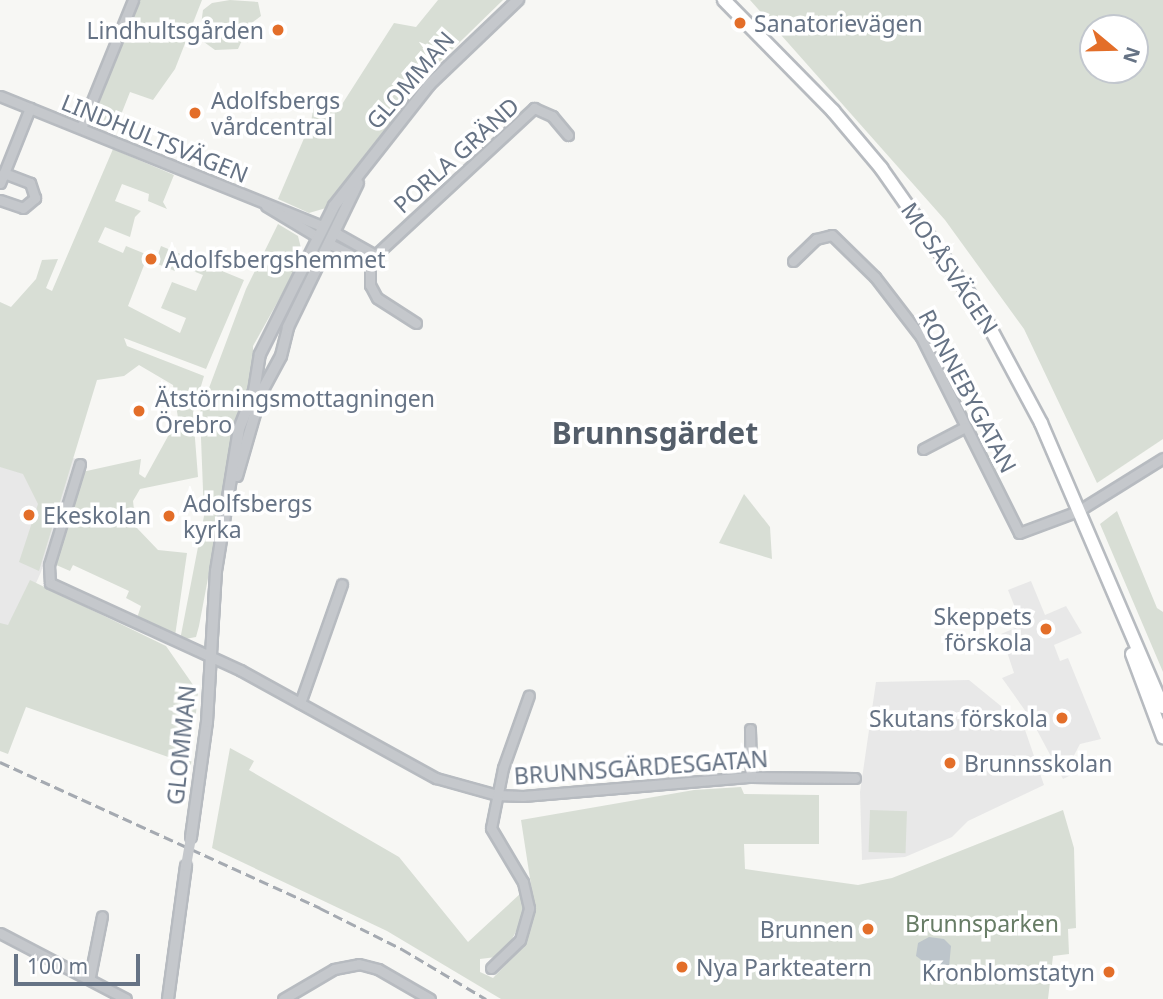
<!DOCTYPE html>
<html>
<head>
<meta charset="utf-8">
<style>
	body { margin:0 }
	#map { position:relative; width:1163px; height:999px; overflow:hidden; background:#f7f7f4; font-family:"Noto Sans",sans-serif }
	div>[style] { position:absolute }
	.built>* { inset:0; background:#e8e8e8 }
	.green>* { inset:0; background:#d8ded5; transform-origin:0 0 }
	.water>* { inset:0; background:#bdc5cb }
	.roads { filter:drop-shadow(2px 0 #b7bbc0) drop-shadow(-2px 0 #b7bbc0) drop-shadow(0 2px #b7bbc0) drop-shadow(0 -2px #b7bbc0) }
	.minor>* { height:9px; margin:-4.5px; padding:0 4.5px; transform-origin:4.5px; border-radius:4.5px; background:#c5c8cc }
	.tertiary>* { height:10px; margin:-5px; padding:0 5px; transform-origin:5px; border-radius:5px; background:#c5c8cc }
	.secondary>* { height:12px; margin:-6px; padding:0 6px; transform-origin:6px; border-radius:6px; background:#fff }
	.rail>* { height:2.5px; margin-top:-1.25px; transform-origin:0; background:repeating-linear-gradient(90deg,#a5aab1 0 10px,transparent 0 15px) }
	.tertiary-bridge>* { height:10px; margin:-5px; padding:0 5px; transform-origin:5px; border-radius:5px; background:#c5c8cc }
	.dots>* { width:19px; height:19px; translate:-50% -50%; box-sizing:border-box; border:4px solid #fff; border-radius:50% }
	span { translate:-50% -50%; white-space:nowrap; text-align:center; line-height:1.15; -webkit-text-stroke:7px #fff; paint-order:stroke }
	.poi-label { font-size:23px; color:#667385 }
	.left { translate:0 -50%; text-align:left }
	.right { translate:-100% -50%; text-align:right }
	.street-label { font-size:23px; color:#667385 }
	.park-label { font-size:23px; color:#677c65 }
	.district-label { font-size:30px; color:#545e6a; font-weight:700 }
	.north { position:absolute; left:1079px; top:14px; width:70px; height:70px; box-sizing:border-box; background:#fff; border:2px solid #c2c7ce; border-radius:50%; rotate:109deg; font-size:19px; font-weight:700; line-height:28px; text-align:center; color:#667385 }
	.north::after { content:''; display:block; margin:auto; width:24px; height:32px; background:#e36e29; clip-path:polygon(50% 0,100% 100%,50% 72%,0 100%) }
	.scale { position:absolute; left:14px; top:954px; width:126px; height:32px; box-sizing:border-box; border:4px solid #667385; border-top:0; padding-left:9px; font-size:21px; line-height:24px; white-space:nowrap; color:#667385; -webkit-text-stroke:5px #fff; paint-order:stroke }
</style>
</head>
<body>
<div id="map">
	<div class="built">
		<div style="clip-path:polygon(0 439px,77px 459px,41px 572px,0 663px)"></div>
		<div style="clip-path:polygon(1031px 581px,1045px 615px,1066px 606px,1082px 633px,1054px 645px,1060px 661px,1068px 658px,1101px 739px,1080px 744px,1071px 761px,1073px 774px,1063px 779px,1031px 719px,1002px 678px,1014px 673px,1001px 634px,1022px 625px,1008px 590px)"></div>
		<div style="clip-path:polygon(969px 680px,1023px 724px,1044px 785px,968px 821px,952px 837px,905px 857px,862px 860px,860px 792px,876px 682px)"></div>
	</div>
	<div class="green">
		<div style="clip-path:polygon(140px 0,202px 0,175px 69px,153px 100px,130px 92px,115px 130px,101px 125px,94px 109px)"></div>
		<div style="clip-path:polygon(230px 0,258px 2px,261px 16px,249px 25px,238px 49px,215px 50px,204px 42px,200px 32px,203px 10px,212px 3px)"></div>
		<div style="clip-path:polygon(438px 0,503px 0,426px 75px,326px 208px,309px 213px,278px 199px,311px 122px,315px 99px,339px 109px,394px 23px,416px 27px)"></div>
		<div style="clip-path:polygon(evenodd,750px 0,1163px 0,1163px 439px,1097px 483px,1024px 329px,945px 220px,750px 0,1093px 28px,1135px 28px,1135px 70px,1093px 70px,1093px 28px)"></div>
		<div style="clip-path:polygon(113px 149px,174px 175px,163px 202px,167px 209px,148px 201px,149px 194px,122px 184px,115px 201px,141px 211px,135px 217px,130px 237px,105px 227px,98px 242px,123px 253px,126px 246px,148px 255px,128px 306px,180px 333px,186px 318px,161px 308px,172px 282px,196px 291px,203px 275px,178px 265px,175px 271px,155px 263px,161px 246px,244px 280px,206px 369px,124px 338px,127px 346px,204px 376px,193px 413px,198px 477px,140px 489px,133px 501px,136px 527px,158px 550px,187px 553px,175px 636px,137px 618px,141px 606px,126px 598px,129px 591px,73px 565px,70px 571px,54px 564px,82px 472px,141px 459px,139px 474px,145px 478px,178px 418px,173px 385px,139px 365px,124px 376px,97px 380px,39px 571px,19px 562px,38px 504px,23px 474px,0 467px,0 302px,11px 307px,36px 279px,42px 260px,58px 259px,46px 288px,52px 291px)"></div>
		<div style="clip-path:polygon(278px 224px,298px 236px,301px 248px,297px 267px,253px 346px,253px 383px,237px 424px,199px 626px,196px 637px,180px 640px,204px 516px,200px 412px,246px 289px)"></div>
		<div style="clip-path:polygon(744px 494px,770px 527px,772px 559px,719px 543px)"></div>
		<div style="clip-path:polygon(1117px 511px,1157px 608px,1163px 612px,1163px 672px,1100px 524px)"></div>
		<div style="clip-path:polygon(30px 580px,166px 646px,198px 692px,191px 765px,26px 707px,8px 754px,0 751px,0 623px,8px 625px)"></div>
		<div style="clip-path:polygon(230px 748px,254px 761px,249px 770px,399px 857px,468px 942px,521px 893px,524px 916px,510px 943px,496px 957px,480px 959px,480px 972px,493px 978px,518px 952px,528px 929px,533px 898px,521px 820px,694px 790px,741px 787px,744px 794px,819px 795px,819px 844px,744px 844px,745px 869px,858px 885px,892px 878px,1063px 810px,1074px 848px,1076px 928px,1068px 929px,1069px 954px,1053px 956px,1048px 999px,501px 999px,387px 931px,212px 848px)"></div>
		<div style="left:870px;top:810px;width:37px;height:42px;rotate:2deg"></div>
	</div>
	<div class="water">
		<div style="clip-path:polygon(929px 937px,944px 939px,951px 946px,949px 967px,931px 967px,916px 956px,918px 943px)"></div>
	</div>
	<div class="roads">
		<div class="minor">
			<div style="left:0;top:96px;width:347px;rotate:22deg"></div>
			<div style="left:81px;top:128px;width:138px;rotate:-67.9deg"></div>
			<div style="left:0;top:183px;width:81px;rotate:-68.2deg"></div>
			<div style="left:0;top:200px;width:24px;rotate:19deg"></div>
			<div style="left:23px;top:208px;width:16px;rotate:-40deg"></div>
			<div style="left:35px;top:198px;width:16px;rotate:-108deg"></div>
			<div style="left:30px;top:183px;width:28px;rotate:-159deg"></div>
			<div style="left:266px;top:206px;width:58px;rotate:31deg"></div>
			<div style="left:334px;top:232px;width:47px;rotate:29.3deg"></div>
			<div style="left:328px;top:243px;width:46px;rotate:27.1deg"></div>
			<div style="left:793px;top:261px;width:32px;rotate:-44deg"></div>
			<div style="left:816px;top:239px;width:16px;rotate:-14deg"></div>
			<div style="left:832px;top:235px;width:60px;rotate:44.3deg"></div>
			<div style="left:875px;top:277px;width:76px;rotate:52.5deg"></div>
			<div style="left:921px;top:337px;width:219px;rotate:63.4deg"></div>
			<div style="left:1019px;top:533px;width:63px;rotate:-20.4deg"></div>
			<div style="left:1078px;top:511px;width:100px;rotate:-31.9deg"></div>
			<div style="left:416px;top:323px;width:46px;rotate:-147.3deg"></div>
			<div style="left:377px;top:298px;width:15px;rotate:-118deg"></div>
			<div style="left:370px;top:285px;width:25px;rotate:-90deg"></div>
			<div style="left:370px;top:260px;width:224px;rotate:-42.8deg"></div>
			<div style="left:534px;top:108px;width:20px;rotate:24deg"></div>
			<div style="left:552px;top:116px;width:25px;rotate:50deg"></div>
			<div style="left:923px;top:449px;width:47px;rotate:-27.6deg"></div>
			<div style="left:80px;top:464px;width:106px;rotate:107.1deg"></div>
			<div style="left:49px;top:565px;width:18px;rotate:87deg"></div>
			<div style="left:50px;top:583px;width:209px;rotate:24.6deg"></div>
			<div style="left:240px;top:670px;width:224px;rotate:28.9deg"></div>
			<div style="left:436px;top:778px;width:63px;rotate:15.6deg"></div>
			<div style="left:497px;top:795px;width:26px;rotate:2deg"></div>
			<div style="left:523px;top:796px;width:229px;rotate:-4.8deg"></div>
			<div style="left:751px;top:777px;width:104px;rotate:0.6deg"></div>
			<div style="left:300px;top:703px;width:126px;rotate:-70.6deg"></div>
			<div style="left:750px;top:729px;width:48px;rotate:88.8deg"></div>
			<div style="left:0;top:933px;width:142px;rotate:27.6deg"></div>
			<div style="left:491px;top:968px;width:40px;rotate:-44deg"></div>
			<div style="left:520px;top:940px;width:33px;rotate:-74deg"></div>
			<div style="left:529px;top:908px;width:27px;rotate:-103deg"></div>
			<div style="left:523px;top:882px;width:63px;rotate:-120.7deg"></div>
			<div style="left:491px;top:828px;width:61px;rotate:-78.7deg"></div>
			<div style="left:503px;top:768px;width:77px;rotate:-70.4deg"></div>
			<div style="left:90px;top:976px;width:61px;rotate:-78.7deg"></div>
			<div style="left:283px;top:999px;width:59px;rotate:-30.5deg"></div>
			<div style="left:334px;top:969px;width:25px;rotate:-11deg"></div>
			<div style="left:359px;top:964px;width:20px;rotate:15deg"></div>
			<div style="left:378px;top:969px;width:60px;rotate:30deg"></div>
		</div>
		<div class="tertiary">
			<div style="left:237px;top:476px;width:86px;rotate:-73.9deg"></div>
			<div style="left:261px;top:393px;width:42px;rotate:-61.6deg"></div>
			<div style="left:281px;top:356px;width:30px;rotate:-76deg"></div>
			<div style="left:288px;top:327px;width:160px;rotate:-64.1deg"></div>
			<div style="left:191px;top:837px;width:116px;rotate:-82.1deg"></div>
			<div style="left:207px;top:722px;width:151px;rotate:-86.6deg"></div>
			<div style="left:216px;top:571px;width:144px;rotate:-80.8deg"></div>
			<div style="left:239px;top:429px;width:41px;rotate:-68.5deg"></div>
			<div style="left:254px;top:391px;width:37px;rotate:-81deg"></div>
			<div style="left:260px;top:354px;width:165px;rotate:-63.4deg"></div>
			<div style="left:334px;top:206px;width:155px;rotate:-51.8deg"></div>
			<div style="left:430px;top:84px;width:122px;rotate:-43.7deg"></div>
			<div style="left:168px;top:999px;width:134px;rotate:-82.3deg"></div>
		</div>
		<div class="secondary">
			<div style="left:724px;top:0;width:156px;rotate:45.5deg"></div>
			<div style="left:833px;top:111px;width:75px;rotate:49.9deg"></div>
			<div style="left:881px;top:168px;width:174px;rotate:55deg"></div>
			<div style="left:981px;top:311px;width:127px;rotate:61.8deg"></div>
			<div style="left:1041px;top:423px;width:309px;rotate:66.8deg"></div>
			<div style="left:1132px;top:654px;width:89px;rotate:69.5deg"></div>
		</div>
	</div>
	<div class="rail">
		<div style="left:0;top:762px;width:352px;rotate:24.5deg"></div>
		<div style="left:320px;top:908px;width:92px;rotate:26.6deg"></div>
		<div style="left:402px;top:949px;width:98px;rotate:30.8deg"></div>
	</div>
	<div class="tertiary-bridge">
		<div style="left:186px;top:866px;width:29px;rotate:-80deg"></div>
	</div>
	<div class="dots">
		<div style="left:740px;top:23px;background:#e36e29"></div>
		<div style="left:278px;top:30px;background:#e36e29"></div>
		<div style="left:195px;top:113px;background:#e36e29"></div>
		<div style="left:151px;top:259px;background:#e36e29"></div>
		<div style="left:139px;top:411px;background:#e36e29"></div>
		<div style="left:29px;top:515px;background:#e36e29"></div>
		<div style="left:169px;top:516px;background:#e36e29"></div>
		<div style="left:1046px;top:629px;background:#e36e29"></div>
		<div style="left:1062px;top:718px;background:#e36e29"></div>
		<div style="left:950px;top:763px;background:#e36e29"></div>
		<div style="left:868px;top:929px;background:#e36e29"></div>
		<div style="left:682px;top:967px;background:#e36e29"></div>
		<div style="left:1109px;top:972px;background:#e36e29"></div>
	</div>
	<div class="poi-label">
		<span class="left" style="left:754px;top:23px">Sanatorievägen</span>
		<span class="right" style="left:264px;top:30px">Lindhultsgården</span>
		<span class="left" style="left:211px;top:113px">Adolfsbergs<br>vårdcentral</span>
		<span class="left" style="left:165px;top:259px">Adolfsbergshemmet</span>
		<span class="left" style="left:155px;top:411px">Ätstörningsmottagningen<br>Örebro</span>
		<span class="left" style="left:183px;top:516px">Adolfsbergs<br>kyrka</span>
		<span class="left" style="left:43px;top:515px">Ekeskolan</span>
		<span class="right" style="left:1032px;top:629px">Skeppets<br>förskola</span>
		<span class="right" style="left:1048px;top:718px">Skutans förskola</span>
		<span class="left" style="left:964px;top:763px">Brunnsskolan</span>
		<span class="right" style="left:854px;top:929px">Brunnen</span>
		<span class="left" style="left:696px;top:967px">Nya Parkteatern</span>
		<span class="right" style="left:1095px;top:972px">Kronblomstatyn</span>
	</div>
	<div class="street-label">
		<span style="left:410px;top:80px;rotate:-49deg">GLOMMAN</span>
		<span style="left:155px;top:138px;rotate:22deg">LINDHULTSVÄGEN</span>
		<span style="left:456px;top:155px;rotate:-42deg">PORLA GRÄND</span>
		<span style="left:950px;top:268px;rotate:56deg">MOSÅSVÄGEN</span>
		<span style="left:968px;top:391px;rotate:62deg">RONNEBYGATAN</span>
		<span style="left:181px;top:745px;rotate:-84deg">GLOMMAN</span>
		<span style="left:641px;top:767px;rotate:-4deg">BRUNNSGÄRDESGATAN</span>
	</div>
	<div class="park-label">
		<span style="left:982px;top:923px">Brunnsparken</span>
	</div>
	<div class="district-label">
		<span style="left:655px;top:433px">Brunnsgärdet</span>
	</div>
	<div class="north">N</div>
	<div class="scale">100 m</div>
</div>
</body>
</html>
